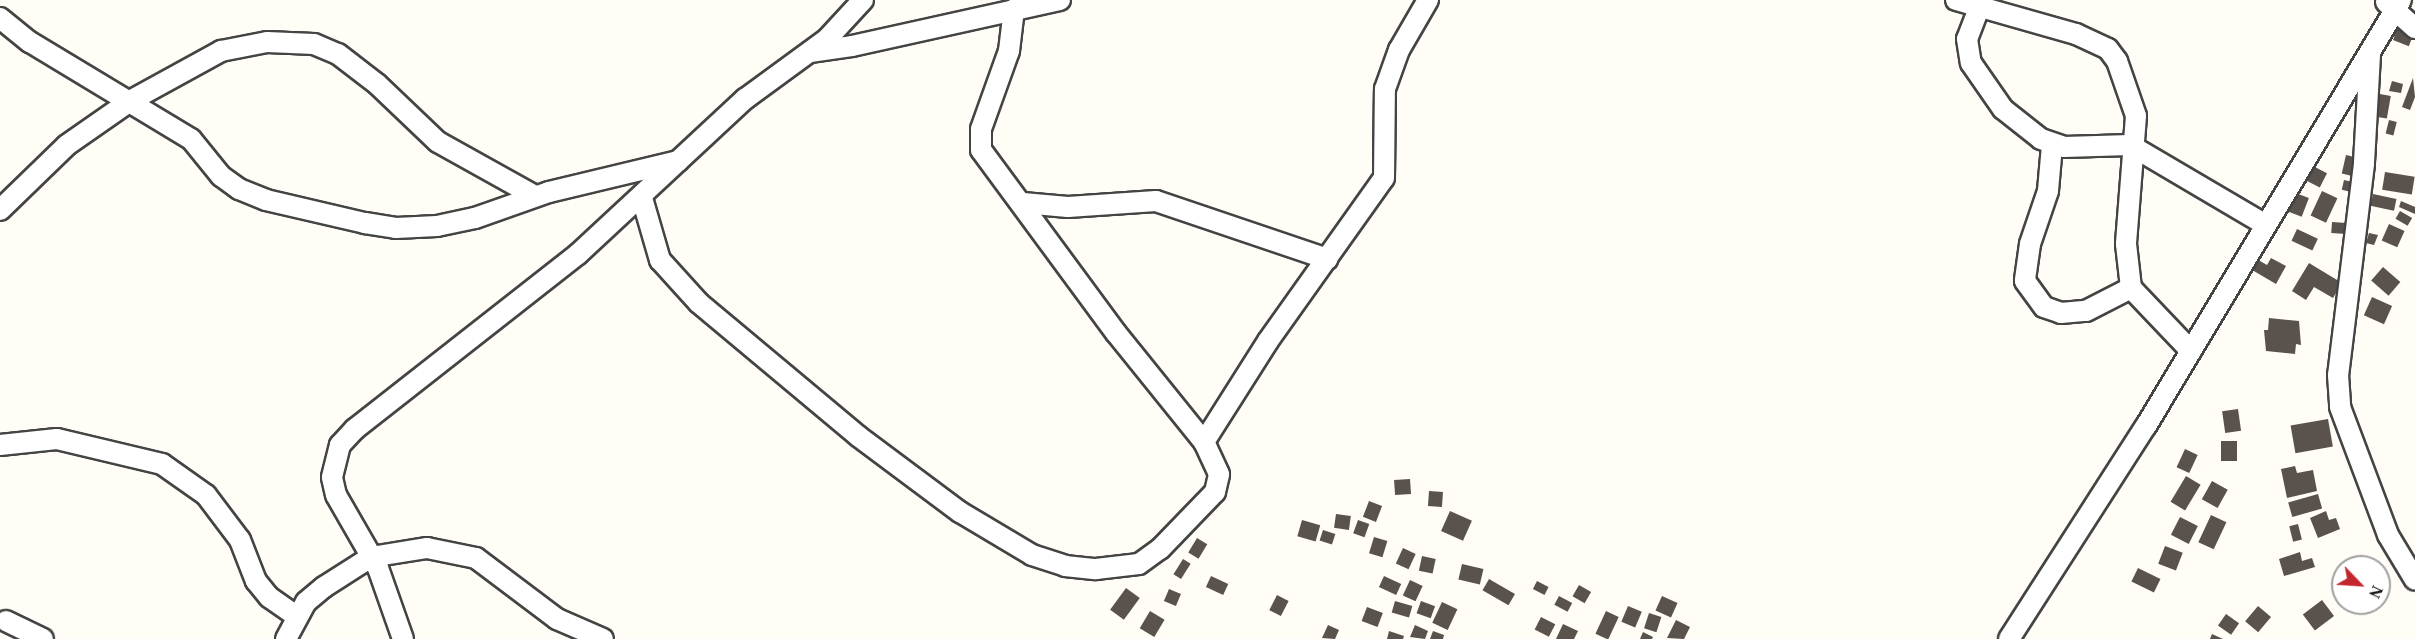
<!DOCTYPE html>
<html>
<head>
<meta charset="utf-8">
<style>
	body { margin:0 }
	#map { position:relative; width:2415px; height:639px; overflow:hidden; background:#fffdf5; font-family:"Times New Roman",serif }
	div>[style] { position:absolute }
	.building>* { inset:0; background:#5a524d; transform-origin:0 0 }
	.roads { filter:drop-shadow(2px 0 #444) drop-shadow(-2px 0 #444) drop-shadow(0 2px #444) drop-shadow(0 -2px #444) }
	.minor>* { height:20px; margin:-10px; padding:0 10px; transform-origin:10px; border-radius:10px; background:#fff }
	span { translate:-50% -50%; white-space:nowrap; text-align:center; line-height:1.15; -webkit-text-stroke:6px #fff; paint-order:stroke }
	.north { position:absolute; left:2331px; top:555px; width:60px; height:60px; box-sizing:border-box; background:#fff; border:2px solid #a0a0a0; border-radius:50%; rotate:115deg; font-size:16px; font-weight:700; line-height:24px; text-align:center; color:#111 }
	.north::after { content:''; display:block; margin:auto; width:21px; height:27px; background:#c4262e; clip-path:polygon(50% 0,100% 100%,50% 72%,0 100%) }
</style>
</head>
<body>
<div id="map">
	<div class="building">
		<div style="left:2398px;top:27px;width:17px;height:14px;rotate:21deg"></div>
		<div style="clip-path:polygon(2413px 78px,2415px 97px,2410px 110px,2402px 107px)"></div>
		<div style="clip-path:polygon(2392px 81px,2403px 84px,2401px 93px,2389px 91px)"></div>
		<div style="left:2380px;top:94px;width:11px;height:23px;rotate:10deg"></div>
		<div style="left:2389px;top:120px;width:8px;height:14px;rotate:14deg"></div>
		<div style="left:2346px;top:155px;width:13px;height:19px;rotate:13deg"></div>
		<div style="left:2311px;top:165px;width:18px;height:16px;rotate:27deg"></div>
		<div style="left:2385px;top:172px;width:30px;height:18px;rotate:9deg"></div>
		<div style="left:2344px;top:180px;width:13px;height:10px;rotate:13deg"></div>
		<div style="left:2322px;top:191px;width:17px;height:27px;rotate:25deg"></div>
		<div style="left:2293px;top:192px;width:17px;height:20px;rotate:21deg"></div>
		<div style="left:2373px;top:194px;width:24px;height:12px;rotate:12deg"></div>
		<div style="clip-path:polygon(2401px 201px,2415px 207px,2415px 214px,2399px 207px)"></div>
		<div style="left:2400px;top:211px;width:14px;height:9px;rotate:30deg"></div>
		<div style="left:2332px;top:222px;width:15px;height:11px;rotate:4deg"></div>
		<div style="left:2389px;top:224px;width:17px;height:18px;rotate:24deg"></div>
		<div style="left:2297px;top:229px;width:23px;height:13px;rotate:25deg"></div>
		<div style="clip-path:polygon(2369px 233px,2378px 235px,2374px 245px,2366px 243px)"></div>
		<div style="clip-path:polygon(2253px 257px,2267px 265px,2271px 258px,2286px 266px,2276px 284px,2247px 267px)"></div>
		<div style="clip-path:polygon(2309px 263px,2342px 283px,2333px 298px,2314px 287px,2306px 300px,2292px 291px)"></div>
		<div style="left:2383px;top:267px;width:23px;height:18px;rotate:41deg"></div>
		<div style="left:2372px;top:297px;width:22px;height:20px;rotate:24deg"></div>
		<div style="clip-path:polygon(2269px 318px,2299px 321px,2301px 345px,2296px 344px,2295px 354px,2266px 351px,2264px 330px,2268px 330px)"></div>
		<div style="left:2238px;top:409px;width:22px;height:16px;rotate:82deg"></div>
		<div style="left:2328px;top:419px;width:28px;height:38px;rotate:80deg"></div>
		<div style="left:2221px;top:441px;width:16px;height:20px"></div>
		<div style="left:2185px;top:449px;width:14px;height:20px;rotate:25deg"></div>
		<div style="clip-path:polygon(2295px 466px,2297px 473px,2313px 470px,2317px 491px,2287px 498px,2281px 469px)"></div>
		<div style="left:2186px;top:476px;width:17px;height:30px;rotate:31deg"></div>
		<div style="left:1410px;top:479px;width:15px;height:16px;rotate:86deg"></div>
		<div style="left:2212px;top:481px;width:18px;height:21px;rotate:29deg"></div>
		<div style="left:1429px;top:491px;width:14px;height:15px;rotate:4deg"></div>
		<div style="left:2318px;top:494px;width:15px;height:31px;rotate:74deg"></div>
		<div style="left:1369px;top:501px;width:14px;height:17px;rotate:21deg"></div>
		<div style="left:1450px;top:511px;width:24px;height:22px;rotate:24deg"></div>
		<div style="clip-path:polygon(2326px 511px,2329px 520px,2336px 518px,2340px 529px,2318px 538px,2310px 518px)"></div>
		<div style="left:1336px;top:514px;width:15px;height:14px;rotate:8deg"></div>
		<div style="left:2211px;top:515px;width:17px;height:30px;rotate:25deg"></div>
		<div style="left:2180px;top:517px;width:20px;height:20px;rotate:27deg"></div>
		<div style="left:1302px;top:520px;width:19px;height:17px;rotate:16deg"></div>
		<div style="left:1358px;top:520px;width:12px;height:14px;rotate:20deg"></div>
		<div style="left:2298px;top:524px;width:16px;height:9px;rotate:76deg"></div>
		<div style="left:1323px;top:530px;width:13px;height:11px;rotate:18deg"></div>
		<div style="left:1374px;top:537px;width:14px;height:17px;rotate:17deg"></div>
		<div style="left:1197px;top:538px;width:12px;height:17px;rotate:31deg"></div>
		<div style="left:2165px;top:546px;width:19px;height:19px;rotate:21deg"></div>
		<div style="left:1403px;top:548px;width:14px;height:17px;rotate:25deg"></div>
		<div style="clip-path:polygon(2300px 552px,2302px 561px,2312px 558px,2315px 567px,2284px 576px,2279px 559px)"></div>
		<div style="left:1422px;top:556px;width:14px;height:15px;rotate:12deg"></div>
		<div style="left:1183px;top:559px;width:9px;height:18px;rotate:32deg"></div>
		<div style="left:1462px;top:564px;width:22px;height:16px;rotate:13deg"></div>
		<div style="left:2138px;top:568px;width:25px;height:15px;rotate:26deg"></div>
		<div style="left:1211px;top:576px;width:19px;height:12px;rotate:25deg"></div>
		<div style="left:1384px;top:576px;width:19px;height:12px;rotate:25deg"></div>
		<div style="left:1489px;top:579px;width:30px;height:13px;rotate:30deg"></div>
		<div style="left:1410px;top:580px;width:14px;height:17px;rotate:25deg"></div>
		<div style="left:1537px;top:581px;width:13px;height:9px;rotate:27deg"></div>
		<div style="left:1579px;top:585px;width:14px;height:13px;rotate:30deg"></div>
		<div style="left:1126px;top:588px;width:17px;height:27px;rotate:36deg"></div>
		<div style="left:1169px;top:589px;width:13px;height:13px;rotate:23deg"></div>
		<div style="left:1277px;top:595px;width:13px;height:17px;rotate:27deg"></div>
		<div style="left:1559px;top:596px;width:15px;height:10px;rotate:28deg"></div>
		<div style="left:1662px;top:596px;width:17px;height:16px;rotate:24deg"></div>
		<div style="left:2322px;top:600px;width:20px;height:24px;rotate:53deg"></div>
		<div style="left:1395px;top:601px;width:18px;height:12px;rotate:16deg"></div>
		<div style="left:1421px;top:601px;width:15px;height:13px;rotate:20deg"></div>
		<div style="left:1442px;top:602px;width:17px;height:23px;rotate:25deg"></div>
		<div style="left:1628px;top:606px;width:15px;height:17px;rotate:23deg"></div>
		<div style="left:2258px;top:606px;width:17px;height:20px;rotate:40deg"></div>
		<div style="left:1367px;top:607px;width:17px;height:15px;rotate:21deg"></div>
		<div style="left:1150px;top:611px;width:17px;height:20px;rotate:31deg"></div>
		<div style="left:1606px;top:611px;width:14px;height:25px;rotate:25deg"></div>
		<div style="left:1649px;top:613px;width:13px;height:16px;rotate:18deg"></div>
		<div style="left:2226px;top:614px;width:16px;height:14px;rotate:35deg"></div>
		<div style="left:1541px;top:617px;width:16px;height:14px;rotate:27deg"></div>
		<div style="clip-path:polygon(1676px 620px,1690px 627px,1684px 639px,1667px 638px)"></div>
		<div style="clip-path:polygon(1563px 624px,1578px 631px,1574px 639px,1556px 639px)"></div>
		<div style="clip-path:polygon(1328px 625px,1339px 630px,1335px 639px,1322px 638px)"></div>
		<div style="clip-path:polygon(1415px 625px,1428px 631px,1425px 639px,1410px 637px)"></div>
		<div style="clip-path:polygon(1389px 631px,1404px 636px,1403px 639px,1387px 639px)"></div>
		<div style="clip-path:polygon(1433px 631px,1444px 635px,1443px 639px,1430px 639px)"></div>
		<div style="clip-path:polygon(1643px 632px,1653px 637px,1652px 639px,1640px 639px)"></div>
		<div style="clip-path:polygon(2212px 634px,2223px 639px,2210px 639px)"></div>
	</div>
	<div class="roads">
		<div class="minor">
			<div style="left:1956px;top:0;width:125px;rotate:15.8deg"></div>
			<div style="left:2076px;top:34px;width:35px;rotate:25deg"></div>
			<div style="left:2108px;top:49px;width:15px;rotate:53deg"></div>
			<div style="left:2117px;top:61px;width:58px;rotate:70.9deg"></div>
			<div style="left:2136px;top:116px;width:128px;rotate:94.5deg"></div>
			<div style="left:2126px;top:244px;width:44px;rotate:83.5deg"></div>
			<div style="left:2131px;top:288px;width:87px;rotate:46.4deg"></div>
			<div style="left:2386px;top:2px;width:39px;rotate:42deg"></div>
			<div style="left:1979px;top:8px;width:33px;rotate:111deg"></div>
			<div style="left:1967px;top:39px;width:24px;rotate:81deg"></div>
			<div style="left:1971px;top:63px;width:56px;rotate:55.2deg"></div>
			<div style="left:2003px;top:109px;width:48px;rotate:38.3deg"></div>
			<div style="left:2041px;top:139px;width:24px;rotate:19deg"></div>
			<div style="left:2064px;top:147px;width:66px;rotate:-1.7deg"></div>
			<div style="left:2130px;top:145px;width:158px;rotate:30.5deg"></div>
			<div style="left:0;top:18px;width:38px;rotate:39deg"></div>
			<div style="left:30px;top:42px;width:188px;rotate:31.1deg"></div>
			<div style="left:191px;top:139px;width:48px;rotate:51deg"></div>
			<div style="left:221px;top:176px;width:22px;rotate:36deg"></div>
			<div style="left:239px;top:189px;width:29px;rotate:22deg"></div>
			<div style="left:266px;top:200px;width:102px;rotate:13.1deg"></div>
			<div style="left:365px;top:223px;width:31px;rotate:9deg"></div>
			<div style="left:396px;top:228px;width:41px;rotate:-2.8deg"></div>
			<div style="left:437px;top:226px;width:39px;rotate:-12deg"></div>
			<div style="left:475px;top:218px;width:78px;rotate:-19.4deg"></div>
			<div style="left:549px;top:192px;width:133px;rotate:-13.5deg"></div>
			<div style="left:810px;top:52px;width:42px;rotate:-8.1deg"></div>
			<div style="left:852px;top:46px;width:213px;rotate:-12.5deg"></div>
			<div style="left:2370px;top:55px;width:109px;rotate:93.2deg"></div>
			<div style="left:2364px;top:164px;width:213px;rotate:97deg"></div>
			<div style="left:2338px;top:375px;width:32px;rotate:86deg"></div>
			<div style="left:2340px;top:407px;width:137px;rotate:69.4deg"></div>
			<div style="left:2388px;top:535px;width:52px;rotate:59deg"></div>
			<div style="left:2052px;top:145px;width:46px;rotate:95deg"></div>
			<div style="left:2048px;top:191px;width:56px;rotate:108.8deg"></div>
			<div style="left:2030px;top:244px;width:37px;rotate:98deg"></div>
			<div style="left:2025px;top:281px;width:32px;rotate:54deg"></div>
			<div style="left:2044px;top:307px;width:18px;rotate:19deg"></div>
			<div style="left:2061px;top:313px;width:25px;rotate:-5deg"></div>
			<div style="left:2086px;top:311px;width:51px;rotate:-27.1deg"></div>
			<div style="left:642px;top:198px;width:65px;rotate:73.8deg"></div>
			<div style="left:660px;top:260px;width:58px;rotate:47.8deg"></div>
			<div style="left:699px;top:303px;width:207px;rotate:39.9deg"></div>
			<div style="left:858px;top:436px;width:127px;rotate:36.7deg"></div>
			<div style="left:960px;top:512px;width:84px;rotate:30.8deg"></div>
			<div style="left:1032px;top:555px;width:35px;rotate:18deg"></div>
			<div style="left:1065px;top:566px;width:31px;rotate:6deg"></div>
			<div style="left:1096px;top:569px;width:43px;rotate:-6.6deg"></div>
			<div style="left:1139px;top:564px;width:26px;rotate:-36deg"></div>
			<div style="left:1160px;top:549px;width:79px;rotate:-46deg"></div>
			<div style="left:1215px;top:492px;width:18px;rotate:-77deg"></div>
			<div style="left:1219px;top:474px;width:35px;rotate:-115deg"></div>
			<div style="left:1204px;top:442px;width:140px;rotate:-128.9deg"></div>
			<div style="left:1116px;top:333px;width:227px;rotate:-126.4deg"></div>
			<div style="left:981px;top:150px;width:21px;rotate:-90deg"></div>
			<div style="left:981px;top:129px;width:83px;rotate:-70.3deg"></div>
			<div style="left:1009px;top:51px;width:42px;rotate:-83.2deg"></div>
			<div style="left:1023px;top:203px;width:45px;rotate:5.1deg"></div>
			<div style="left:1068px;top:207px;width:88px;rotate:-3.9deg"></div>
			<div style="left:1156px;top:201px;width:181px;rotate:18.7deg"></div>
			<div style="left:0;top:210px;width:93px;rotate:-44.1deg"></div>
			<div style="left:67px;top:145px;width:77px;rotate:-34.9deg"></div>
			<div style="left:130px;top:101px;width:104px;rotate:-28.8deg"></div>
			<div style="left:221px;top:51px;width:47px;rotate:-11.1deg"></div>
			<div style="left:267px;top:42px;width:47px;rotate:2.4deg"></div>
			<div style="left:314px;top:44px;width:26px;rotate:23deg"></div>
			<div style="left:338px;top:54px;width:49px;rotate:37.6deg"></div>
			<div style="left:377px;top:84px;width:84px;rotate:43.6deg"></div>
			<div style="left:438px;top:142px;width:111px;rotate:29.1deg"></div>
			<div style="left:1204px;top:442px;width:120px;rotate:-57.6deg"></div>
			<div style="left:1268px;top:341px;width:200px;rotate:-54.6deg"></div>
			<div style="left:1384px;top:178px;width:89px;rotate:-89.4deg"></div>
			<div style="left:1385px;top:89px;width:41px;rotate:-70.3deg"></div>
			<div style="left:1399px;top:50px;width:58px;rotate:-59.9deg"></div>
			<div style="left:0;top:445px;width:57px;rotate:-6deg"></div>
			<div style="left:57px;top:439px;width:108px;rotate:13.4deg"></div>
			<div style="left:162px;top:464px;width:54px;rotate:35.2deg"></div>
			<div style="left:206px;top:495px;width:56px;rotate:52.9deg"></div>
			<div style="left:240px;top:540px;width:44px;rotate:68.7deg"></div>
			<div style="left:256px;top:581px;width:21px;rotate:51deg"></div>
			<div style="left:269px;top:597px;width:33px;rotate:35deg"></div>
			<div style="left:6px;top:621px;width:41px;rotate:25.9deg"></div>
			<div style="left:286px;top:639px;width:42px;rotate:-61.6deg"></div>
			<div style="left:306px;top:602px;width:23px;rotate:-40deg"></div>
			<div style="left:324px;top:587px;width:56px;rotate:-32.6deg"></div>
			<div style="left:371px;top:557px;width:57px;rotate:-9.1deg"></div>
			<div style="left:427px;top:548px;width:50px;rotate:11.5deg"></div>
			<div style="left:476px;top:558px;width:101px;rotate:37deg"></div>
			<div style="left:557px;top:619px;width:50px;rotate:23.5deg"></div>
			<div style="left:403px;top:639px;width:75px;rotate:-109.4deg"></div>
			<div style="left:378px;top:568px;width:84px;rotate:-119.9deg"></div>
			<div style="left:336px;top:495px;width:18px;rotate:-103deg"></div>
			<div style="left:332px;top:477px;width:33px;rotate:-76deg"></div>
			<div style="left:340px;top:445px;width:22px;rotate:-47deg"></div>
			<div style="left:355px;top:429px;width:283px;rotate:-38.1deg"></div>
			<div style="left:578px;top:254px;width:228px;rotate:-42.9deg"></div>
			<div style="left:745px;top:99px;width:102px;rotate:-36.2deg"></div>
			<div style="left:827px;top:39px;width:53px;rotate:-47.3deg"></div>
			<div style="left:2009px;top:639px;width:253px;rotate:-57.3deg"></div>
			<div style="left:2146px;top:426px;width:496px;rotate:-59.1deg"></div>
		</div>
	</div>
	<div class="north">N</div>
</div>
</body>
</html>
